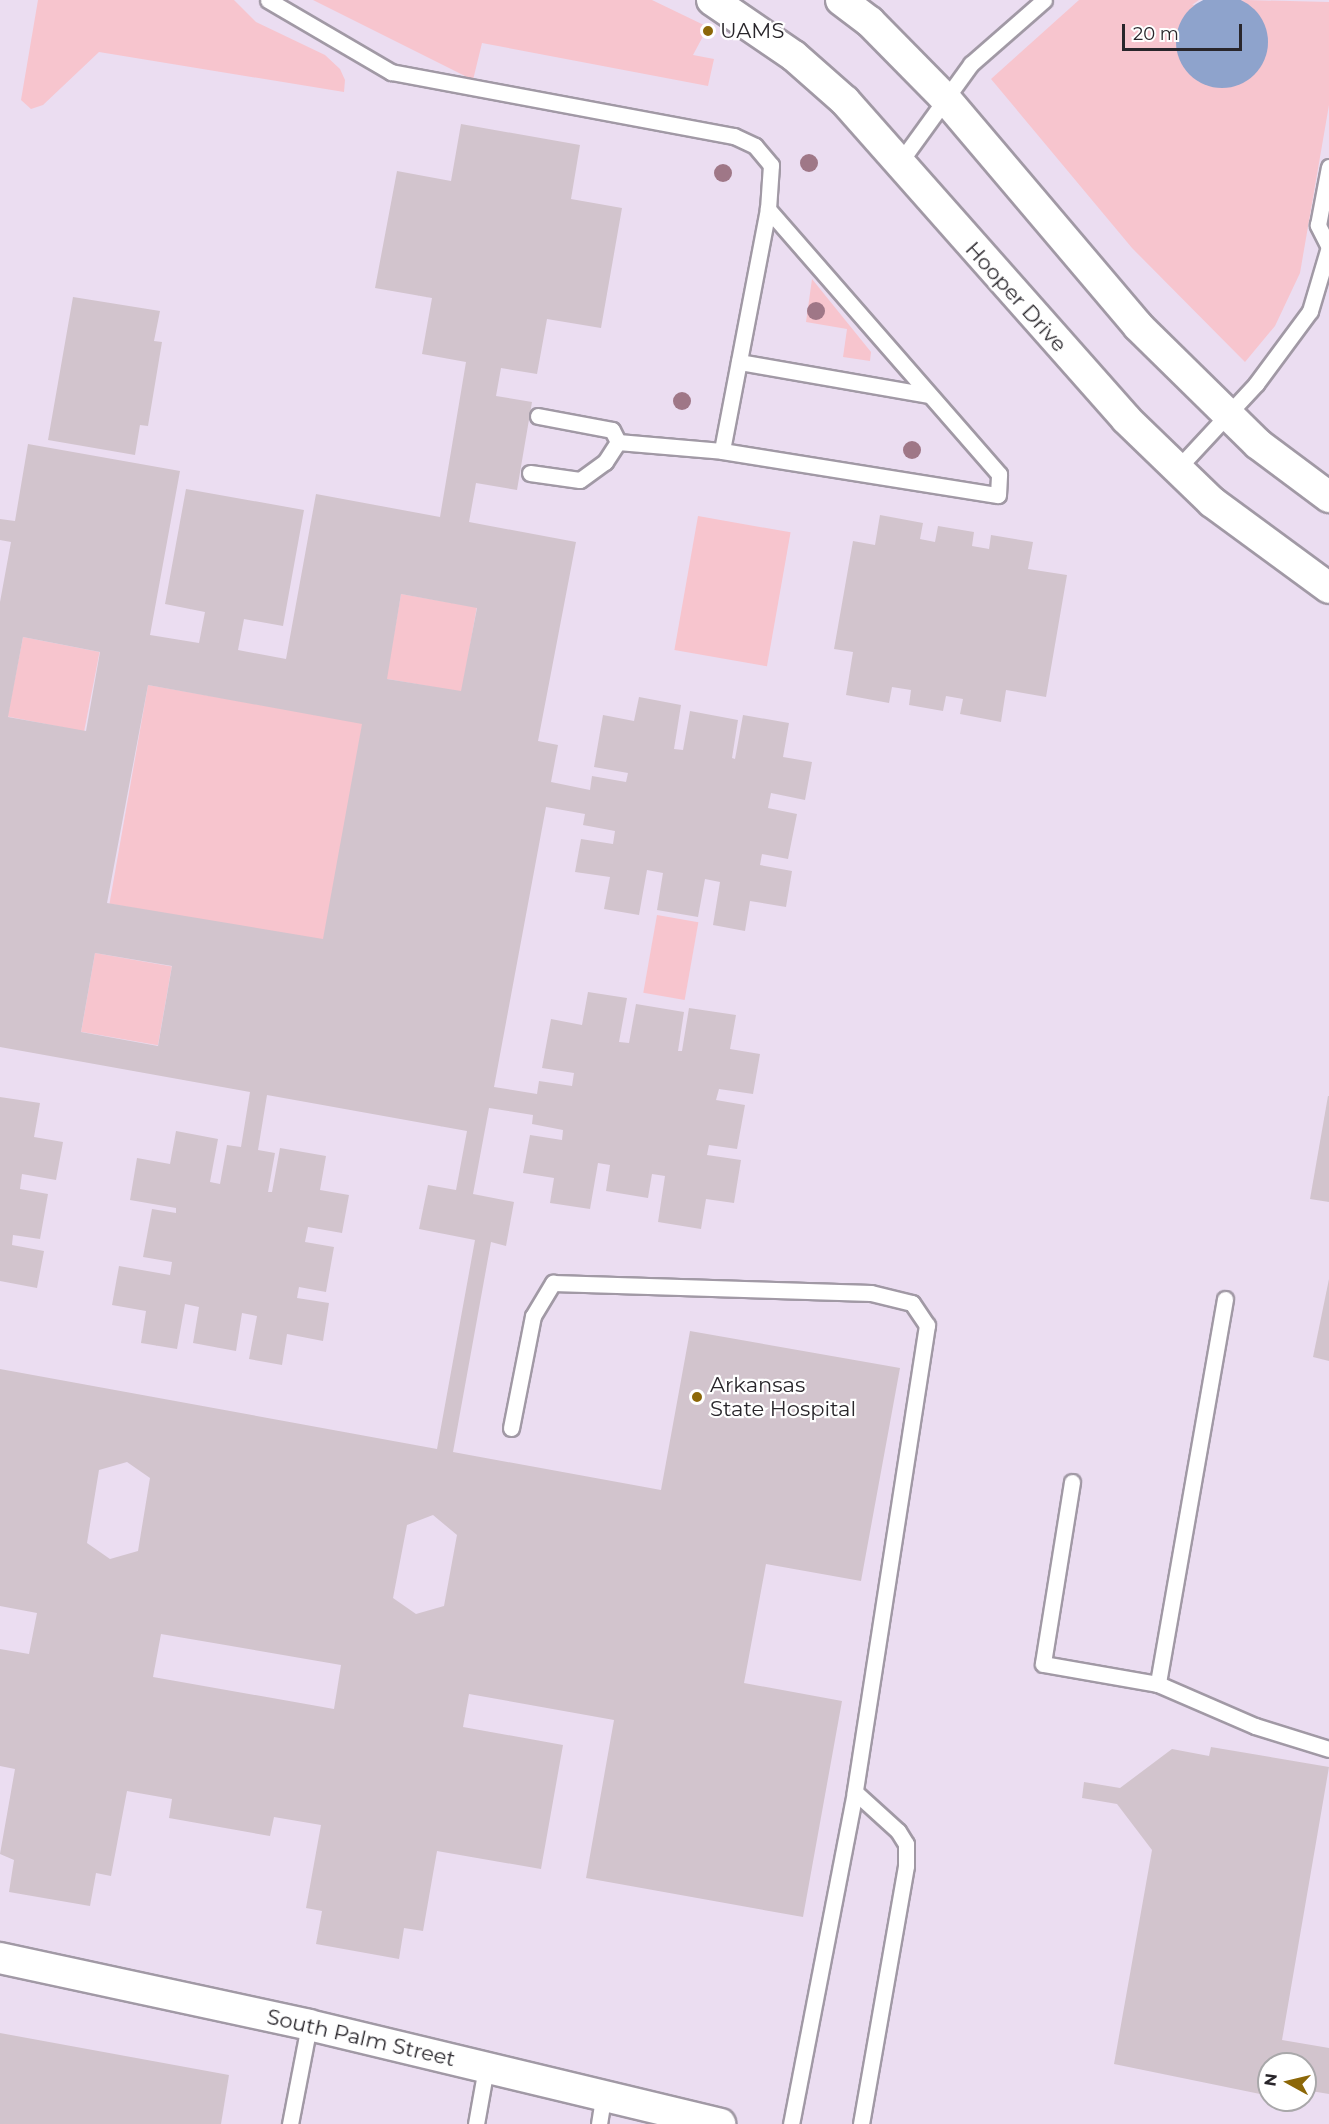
<!DOCTYPE html>
<html>
<head>
<meta charset="utf-8">
<style>
	body { margin:0 }
	#map { position:relative; width:1329px; height:2124px; overflow:hidden; background:#f3eaf7; font-family:Montserrat,sans-serif }
	div>[style] { position:absolute }
	.built>* { inset:0; background:#ebddf1 }
	.green>* { inset:0; background:#f7c5ce; transform-origin:0 0 }
	.water>* { inset:0; background:#8ea3cc }
	.round { border-radius:50% }
	.building>* { inset:0; background:#d2c4cd }
	.roads { filter:drop-shadow(2px 0 #a199a5) drop-shadow(-2px 0 #a199a5) drop-shadow(0 2px #a199a5) drop-shadow(0 -2px #a199a5) }
	.lane>* { height:15px; margin:-7.5px; padding:0 7.5px; transform-origin:7.5px; border-radius:7.5px; background:#fff }
	.street>* { height:30px; margin:-15px; padding:0 15px; transform-origin:15px; border-radius:15px; background:#fff }
	.trees>* { width:18px; height:18px; margin:-9px; border-radius:50%; background:#9f7787 }
	.dots>* { width:16px; height:16px; translate:-50% -50%; box-sizing:border-box; border:3px solid #fff; border-radius:50% }
	span { translate:-50% -50%; white-space:nowrap; text-align:center; line-height:1.15; -webkit-text-stroke:4.5px #fff; paint-order:stroke }
	.poi-label { font-size:21px; color:#29262b }
	.left { translate:0 -50%; text-align:left }
	.street-label { font-size:21px; color:#29262b }
	.north { position:absolute; left:1257px; top:2052px; width:60px; height:60px; box-sizing:border-box; background:#fff; border:2px solid #a9a8aa; border-radius:50%; rotate:278deg; font-size:16px; font-weight:700; line-height:24px; text-align:center; color:#29262b }
	.north::after { content:''; display:block; margin:auto; width:21px; height:27px; background:#8c6708; clip-path:polygon(50% 0,100% 100%,50% 72%,0 100%) }
	.scale { position:absolute; left:1122px; top:24px; width:120px; height:27px; box-sizing:border-box; border:3px solid #29262b; border-top:0; padding-left:8px; font-size:18px; line-height:21px; white-space:nowrap; color:#29262b; -webkit-text-stroke:4px #fff; paint-order:stroke }
</style>
</head>
<body>
<div id="map">
	<div class="built">
		<div style="clip-path:polygon(evenodd,0 0,1329px 0,1329px 2124px,0 2124px,0 0,1269px 2064px,1305px 2064px,1305px 2100px,1269px 2100px,1269px 2064px)"></div>
	</div>
	<div class="green">
		<div style="clip-path:polygon(38px 0,234px 0,256px 22px,325px 55px,340px 69px,345px 80px,344px 92px,99px 52px,43px 105px,31px 109px,21px 100px)"></div>
		<div style="clip-path:polygon(313px 0,652px 0,708px 27px,693px 55px,714px 59px,708px 86px,482px 43px,473px 80px)"></div>
		<div style="clip-path:polygon(1079px 0,1199px 0,1192px 5px,1246px 0,1329px 2px,1329px 105px,1300px 273px,1275px 326px,1245px 362px,1132px 248px,991px 79px)"></div>
		<div style="clip-path:polygon(812px 279px,871px 352px,870px 361px,843px 357px,847px 329px,806px 322px)"></div>
		<div style="left:698px;top:516px;width:94px;height:136px;rotate:10deg"></div>
		<div style="left:401px;top:594px;width:77px;height:86px;rotate:10deg"></div>
		<div style="left:23px;top:637px;width:78px;height:81px;rotate:11deg"></div>
		<div style="left:148px;top:685px;width:218px;height:222px;rotate:10deg"></div>
		<div style="left:657px;top:915px;width:42px;height:79px;rotate:10deg"></div>
		<div style="left:95px;top:953px;width:78px;height:80px;rotate:10deg"></div>
	</div>
	<div class="water">
		<div class="round" style="left:1176px;top:-4px;width:92px;height:92px"></div>
	</div>
	<div class="building">
		<div style="clip-path:polygon(evenodd,461px 124px,580px 145px,571px 199px,622px 208px,601px 328px,547px 319px,537px 374px,501px 368px,496px 396px,532px 402px,517px 490px,476px 483px,469px 522px,576px 542px,538px 741px,558px 745px,551px 782px,590px 790px,592px 776px,626px 782px,628px 773px,594px 767px,603px 715px,634px 721px,639px 697px,681px 705px,674px 749px,683px 750px,690px 711px,738px 720px,732px 758px,735px 759px,743px 715px,789px 723px,783px 757px,812px 762px,805px 800px,771px 793px,768px 808px,797px 814px,788px 859px,762px 854px,760px 865px,792px 871px,786px 907px,750px 901px,745px 931px,713px 925px,720px 882px,705px 879px,698px 917px,657px 910px,663px 873px,647px 870px,639px 915px,604px 909px,610px 877px,575px 872px,581px 839px,613px 844px,615px 831px,583px 825px,585px 814px,546px 807px,494px 1087px,537px 1094px,539px 1081px,572px 1086px,574px 1073px,542px 1068px,551px 1019px,582px 1025px,588px 992px,627px 998px,619px 1042px,629px 1043px,636px 1004px,684px 1012px,678px 1051px,682px 1051px,689px 1008px,736px 1015px,730px 1049px,760px 1054px,753px 1094px,719px 1089px,716px 1100px,745px 1105px,737px 1149px,709px 1145px,707px 1155px,741px 1160px,734px 1203px,706px 1199px,701px 1229px,658px 1222px,665px 1176px,652px 1174px,648px 1198px,606px 1191px,610px 1165px,598px 1163px,590px 1209px,550px 1203px,554px 1178px,523px 1173px,530px 1135px,562px 1140px,563px 1130px,532px 1124px,533px 1115px,489px 1108px,473px 1194px,514px 1202px,506px 1246px,491px 1242px,453px 1452px,661px 1490px,690px 1331px,900px 1368px,861px 1581px,766px 1564px,744px 1683px,842px 1701px,803px 1917px,586px 1878px,614px 1720px,469px 1694px,463px 1727px,563px 1745px,541px 1869px,437px 1851px,423px 1931px,404px 1928px,399px 1959px,316px 1944px,322px 1911px,306px 1908px,321px 1825px,274px 1817px,270px 1836px,169px 1818px,172px 1799px,127px 1791px,111px 1876px,96px 1873px,90px 1906px,9px 1892px,14px 1860px,0 1854px,15px 1769px,0 1766px,0 1649px,29px 1654px,37px 1613px,0 1606px,0 1369px,437px 1449px,475px 1240px,419px 1229px,428px 1185px,456px 1190px,467px 1131px,267px 1095px,258px 1150px,275px 1153px,268px 1192px,272px 1192px,280px 1148px,326px 1156px,320px 1190px,349px 1195px,342px 1233px,308px 1227px,305px 1242px,334px 1247px,326px 1292px,299px 1287px,297px 1298px,329px 1303px,323px 1341px,287px 1334px,282px 1365px,249px 1359px,257px 1316px,242px 1313px,236px 1351px,193px 1343px,199px 1307px,185px 1304px,177px 1349px,141px 1343px,146px 1311px,112px 1305px,119px 1266px,170px 1275px,172px 1262px,143px 1257px,152px 1209px,176px 1213px,176px 1208px,130px 1200px,137px 1158px,170px 1164px,176px 1131px,218px 1139px,210px 1182px,220px 1184px,227px 1145px,241px 1147px,250px 1092px,0 1047px,0 602px,11px 542px,0 540px,0 519px,15px 521px,28px 444px,180px 471px,150px 635px,199px 643px,205px 612px,165px 604px,186px 489px,304px 510px,283px 626px,244px 619px,238px 650px,286px 659px,316px 494px,440px 517px,466px 362px,422px 354px,432px 298px,375px 288px,397px 171px,451px 181px,461px 124px,401px 594px,477px 608px,461px 691px,387px 679px,401px 594px,461px 124px,23px 637px,100px 652px,86px 731px,8px 717px,23px 637px,461px 124px,148px 685px,362px 724px,323px 939px,107px 903px,148px 685px,461px 124px,95px 953px,172px 966px,158px 1046px,81px 1032px,95px 953px,461px 124px,127px 1462px,150px 1478px,138px 1551px,110px 1559px,87px 1543px,99px 1470px,127px 1462px,461px 124px,433px 1515px,457px 1535px,444px 1606px,416px 1614px,393px 1598px,407px 1525px,433px 1515px,461px 124px,161px 1634px,341px 1665px,334px 1709px,153px 1677px,161px 1634px)"></div>
		<div style="clip-path:polygon(73px 297px,160px 311px,154px 341px,162px 342px,148px 426px,140px 425px,135px 455px,48px 440px)"></div>
		<div style="clip-path:polygon(880px 515px,923px 523px,920px 539px,935px 542px,938px 526px,974px 532px,972px 546px,989px 549px,991px 535px,1033px 542px,1028px 569px,1067px 575px,1046px 697px,1006px 690px,1001px 722px,960px 714px,963px 699px,946px 696px,943px 711px,909px 705px,911px 690px,892px 687px,889px 703px,846px 695px,853px 652px,834px 649px,853px 541px,875px 545px)"></div>
		<div style="clip-path:polygon(1328px 1096px,1329px 1096px,1329px 1202px,1310px 1199px)"></div>
		<div style="clip-path:polygon(0 1097px,40px 1103px,34px 1137px,63px 1142px,56px 1180px,22px 1174px,20px 1189px,48px 1194px,40px 1239px,13px 1235px,12px 1245px,44px 1251px,37px 1288px,0 1281px)"></div>
		<div style="clip-path:polygon(1329px 1279px,1329px 1361px,1313px 1357px)"></div>
		<div style="clip-path:polygon(1211px 1747px,1329px 1767px,1282px 2040px,1329px 2048px,1329px 2094px,1305px 2090px,1305px 2064px,1269px 2064px,1265px 2095px,1114px 2064px,1152px 1850px,1117px 1804px,1082px 1798px,1084px 1782px,1120px 1788px,1172px 1749px,1209px 1756px)"></div>
		<div style="clip-path:polygon(0 2033px,229px 2075px,221px 2124px,0 2124px)"></div>
	</div>
	<div class="roads">
		<div class="lane">
			<div style="left:268px;top:0;width:143px;rotate:30.3deg"></div>
			<div style="left:391px;top:72px;width:349px;rotate:10.6deg"></div>
			<div style="left:734px;top:136px;width:23px;rotate:25deg"></div>
			<div style="left:755px;top:146px;width:25px;rotate:50deg"></div>
			<div style="left:771px;top:165px;width:44px;rotate:93.9deg"></div>
			<div style="left:768px;top:209px;width:246px;rotate:100.8deg"></div>
			<div style="left:900px;top:162px;width:121px;rotate:-54.1deg"></div>
			<div style="left:971px;top:64px;width:97px;rotate:-41.2deg"></div>
			<div style="left:1329px;top:247px;width:25px;rotate:-117deg"></div>
			<div style="left:1318px;top:225px;width:59px;rotate:-79.3deg"></div>
			<div style="left:739px;top:362px;width:193px;rotate:9.9deg"></div>
			<div style="left:538px;top:416px;width:75px;rotate:10.7deg"></div>
			<div style="left:612px;top:430px;width:13px;rotate:63deg"></div>
			<div style="left:618px;top:442px;width:104px;rotate:4.9deg"></div>
			<div style="left:722px;top:451px;width:279px;rotate:9.1deg"></div>
			<div style="left:998px;top:495px;width:21px;rotate:-87deg"></div>
			<div style="left:999px;top:474px;width:352px;rotate:-131.1deg"></div>
			<div style="left:1178px;top:468px;width:115px;rotate:-47.1deg"></div>
			<div style="left:1256px;top:384px;width:91px;rotate:-53.5deg"></div>
			<div style="left:1310px;top:311px;width:67px;rotate:-73.5deg"></div>
			<div style="left:530px;top:473px;width:50px;rotate:8deg"></div>
			<div style="left:580px;top:480px;width:31px;rotate:-36deg"></div>
			<div style="left:605px;top:462px;width:24px;rotate:-57deg"></div>
			<div style="left:1225px;top:1299px;width:391px;rotate:99.9deg"></div>
			<div style="left:1158px;top:1684px;width:106px;rotate:23.4deg"></div>
			<div style="left:1255px;top:1726px;width:77px;rotate:17.3deg"></div>
			<div style="left:511px;top:1428px;width:114px;rotate:-78.9deg"></div>
			<div style="left:533px;top:1316px;width:39px;rotate:-59deg"></div>
			<div style="left:553px;top:1283px;width:318px;rotate:1.8deg"></div>
			<div style="left:871px;top:1293px;width:42px;rotate:13.7deg"></div>
			<div style="left:912px;top:1303px;width:27px;rotate:56deg"></div>
			<div style="left:927px;top:1325px;width:473px;rotate:98.8deg"></div>
			<div style="left:855px;top:1792px;width:338px;rotate:100.9deg"></div>
			<div style="left:1072px;top:1482px;width:184px;rotate:99.1deg"></div>
			<div style="left:1043px;top:1664px;width:117px;rotate:9.9deg"></div>
			<div style="left:855px;top:1792px;width:58px;rotate:42.2deg"></div>
			<div style="left:898px;top:1831px;width:15px;rotate:58deg"></div>
			<div style="left:906px;top:1844px;width:22px;rotate:90deg"></div>
			<div style="left:906px;top:1866px;width:262px;rotate:99.9deg"></div>
			<div style="left:290px;top:2124px;width:101px;rotate:-79.1deg"></div>
			<div style="left:476px;top:2124px;width:57px;rotate:-79.9deg"></div>
			<div style="left:599px;top:2124px;width:30px;rotate:-81deg"></div>
		</div>
		<div class="street">
			<div style="left:712px;top:0;width:99px;rotate:34.3deg"></div>
			<div style="left:794px;top:56px;width:68px;rotate:41.4deg"></div>
			<div style="left:845px;top:101px;width:424px;rotate:48.5deg"></div>
			<div style="left:1126px;top:419px;width:120px;rotate:44deg"></div>
			<div style="left:1212px;top:502px;width:145px;rotate:36.3deg"></div>
			<div style="left:841px;top:0;width:36px;rotate:37deg"></div>
			<div style="left:870px;top:22px;width:105px;rotate:45.4deg"></div>
			<div style="left:944px;top:97px;width:300px;rotate:49.7deg"></div>
			<div style="left:1138px;top:326px;width:168px;rotate:44.5deg"></div>
			<div style="left:1258px;top:444px;width:89px;rotate:36.7deg"></div>
			<div style="left:0;top:1958px;width:316px;rotate:12.2deg"></div>
			<div style="left:309px;top:2025px;width:423px;rotate:13.5deg"></div>
		</div>
	</div>
	<div class="trees">
		<div style="left:809px;top:163px"></div>
		<div style="left:723px;top:173px"></div>
		<div style="left:816px;top:311px"></div>
		<div style="left:682px;top:401px"></div>
		<div style="left:912px;top:450px"></div>
	</div>
	<div class="dots">
		<div style="left:708px;top:31px;background:#8c6708"></div>
		<div style="left:697px;top:1397px;background:#8c6708"></div>
	</div>
	<div class="poi-label">
		<span class="left" style="left:720px;top:31px">UAMS</span>
		<span class="left" style="left:710px;top:1397px">Arkansas<br>State Hospital</span>
	</div>
	<div class="street-label">
		<span style="left:1016px;top:297px;rotate:48deg">Hooper Drive</span>
		<span style="left:361px;top:2038px;rotate:13deg">South Palm Street</span>
	</div>
	<div class="north">N</div>
	<div class="scale">20 m</div>
</div>
</body>
</html>
